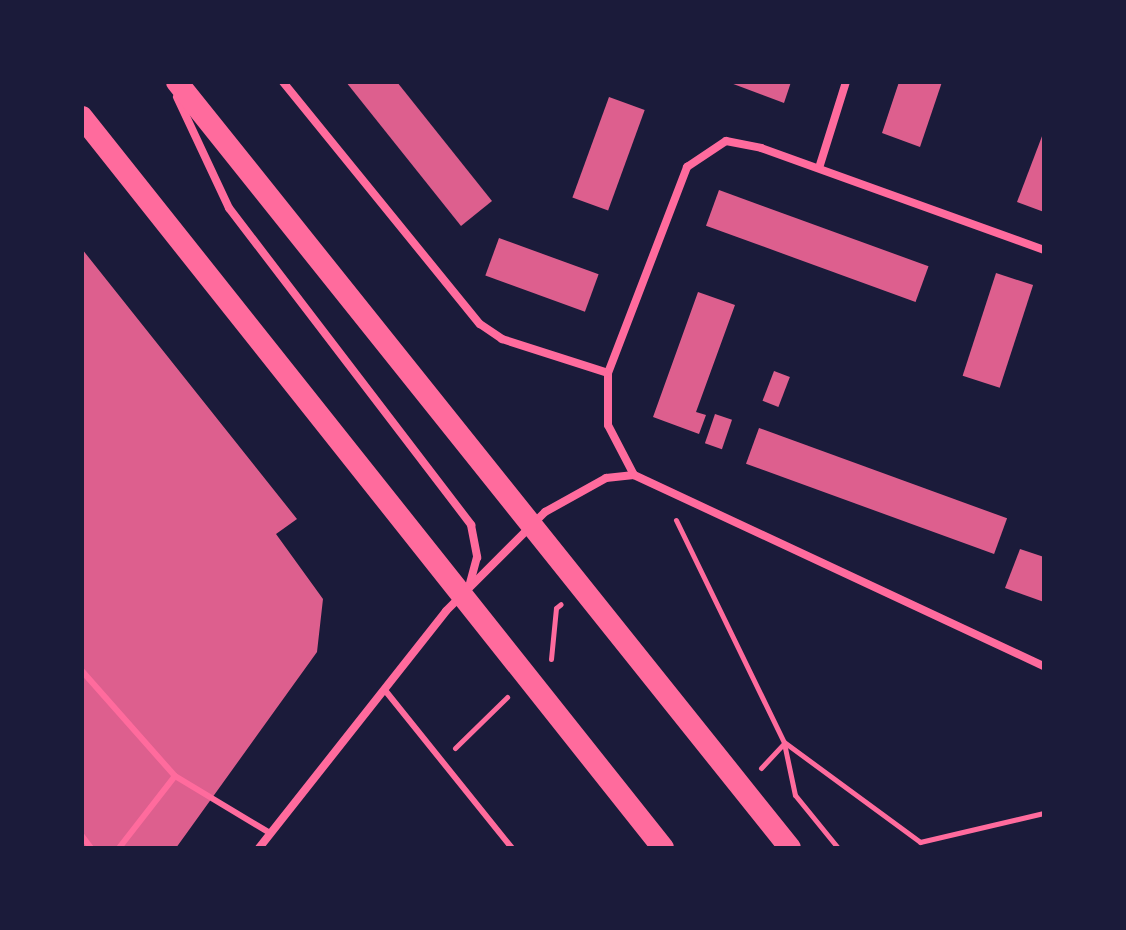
<!DOCTYPE html>
<html>
<head>
<meta charset="utf-8">
<style>
	body { margin:0 }
	#map { position:relative; width:1126px; height:930px; overflow:hidden; background:#1b1b3a; font-family:"Exo 2",sans-serif }
	div>[style] { position:absolute }
	.building>* { inset:0; background:#dd5f8e; transform-origin:0 0 }
	.path>* { height:5px; margin:-2.5px; padding:0 2.5px; transform-origin:2.5px; border-radius:2.5px; background:#ff6b9d }
	.service>* { height:6px; margin:-3px; padding:0 3px; transform-origin:3px; border-radius:3px; background:#ff6b9d }
	.minor>* { height:8px; margin:-4px; padding:0 4px; transform-origin:4px; border-radius:4px; background:#ff6b9d }
	.trunk>* { height:22px; margin:-11px; padding:0 11px; transform-origin:11px; border-radius:11px; background:#ff6b9d }
	span { translate:-50% -50%; white-space:nowrap; text-align:center; line-height:1.15; -webkit-text-stroke:6px #1b1b3a; paint-order:stroke }
	.frame { position:absolute; inset:0; border:84px solid #1b1b3a; pointer-events:none }
</style>
</head>
<body>
<div id="map">
	<div class="building">
		<div style="clip-path:polygon(346px 82px,397px 82px,492px 201px,461px 226px)"></div>
		<div style="clip-path:polygon(728px 82px,791px 82px,784px 103px)"></div>
		<div style="clip-path:polygon(899px 82px,942px 82px,920px 147px,882px 133px)"></div>
		<div style="left:609px;top:97px;width:38px;height:107px;rotate:20deg"></div>
		<div style="clip-path:polygon(1044px 131px,1044px 212px,1017px 202px)"></div>
		<div style="left:719px;top:190px;width:223px;height:38px;rotate:20deg"></div>
		<div style="left:499px;top:238px;width:106px;height:40px;rotate:20deg"></div>
		<div style="clip-path:polygon(82px 249px,297px 519px,276px 534px,323px 599px,317px 652px,176px 848px,82px 848px)"></div>
		<div style="left:996px;top:273px;width:39px;height:108px;rotate:18deg"></div>
		<div style="clip-path:polygon(698px 292px,735px 305px,696px 412px,706px 415px,699px 434px,653px 417px)"></div>
		<div style="left:774px;top:371px;width:17px;height:32px;rotate:21deg"></div>
		<div style="left:715px;top:414px;width:18px;height:31px;rotate:19deg"></div>
		<div style="left:759px;top:428px;width:264px;height:38px;rotate:20deg"></div>
		<div style="clip-path:polygon(1020px 549px,1044px 557px,1044px 602px,1005px 588px)"></div>
	</div>
	<div class="path">
		<div style="left:676px;top:520px;width:247px;rotate:64.1deg"></div>
		<div style="left:784px;top:742px;width:169px;rotate:36.3deg"></div>
		<div style="left:920px;top:842px;width:127px;rotate:-13.2deg"></div>
		<div style="left:551px;top:659px;width:51px;rotate:-84.4deg"></div>
		<div style="left:556px;top:608px;width:6px;rotate:-39deg"></div>
		<div style="left:784px;top:743px;width:53px;rotate:78.1deg"></div>
		<div style="left:795px;top:795px;width:68px;rotate:50.9deg"></div>
		<div style="left:455px;top:748px;width:73px;rotate:-44.4deg"></div>
		<div style="left:761px;top:768px;width:34px;rotate:-47deg"></div>
	</div>
	<div class="service">
		<div style="left:82px;top:671px;width:140px;rotate:48.5deg"></div>
		<div style="left:175px;top:776px;width:111px;rotate:31deg"></div>
		<div style="left:384px;top:689px;width:204px;rotate:51.2deg"></div>
		<div style="left:82px;top:836px;width:15px;rotate:53deg"></div>
		<div style="left:119px;top:848px;width:91px;rotate:-52.1deg"></div>
	</div>
	<div class="minor">
		<div style="left:283px;top:82px;width:312px;rotate:50.9deg"></div>
		<div style="left:480px;top:324px;width:27px;rotate:34deg"></div>
		<div style="left:502px;top:339px;width:111px;rotate:17.8deg"></div>
		<div style="left:177px;top:97px;width:123px;rotate:64.9deg"></div>
		<div style="left:229px;top:208px;width:399px;rotate:52.6deg"></div>
		<div style="left:471px;top:525px;width:33px;rotate:79deg"></div>
		<div style="left:477px;top:557px;width:28px;rotate:105deg"></div>
		<div style="left:819px;top:168px;width:90px;rotate:-72.6deg"></div>
		<div style="left:634px;top:475px;width:56px;rotate:-117.5deg"></div>
		<div style="left:608px;top:425px;width:52px;rotate:-90deg"></div>
		<div style="left:608px;top:373px;width:221px;rotate:-69deg"></div>
		<div style="left:687px;top:167px;width:47px;rotate:-33.7deg"></div>
		<div style="left:726px;top:141px;width:36px;rotate:11deg"></div>
		<div style="left:761px;top:148px;width:301px;rotate:19.8deg"></div>
		<div style="left:259px;top:848px;width:302px;rotate:-51.7deg"></div>
		<div style="left:446px;top:611px;width:140px;rotate:-45deg"></div>
		<div style="left:545px;top:512px;width:70px;rotate:-29.1deg"></div>
		<div style="left:606px;top:478px;width:28px;rotate:-6deg"></div>
		<div style="left:634px;top:475px;width:452px;rotate:25deg"></div>
	</div>
	<div class="trunk">
		<div style="left:177px;top:82px;width:981px;rotate:51.33deg"></div>
		<div style="left:82px;top:117px;width:934px;rotate:51.52deg"></div>
	</div>
	<div class="frame"></div>
</div>
</body>
</html>
